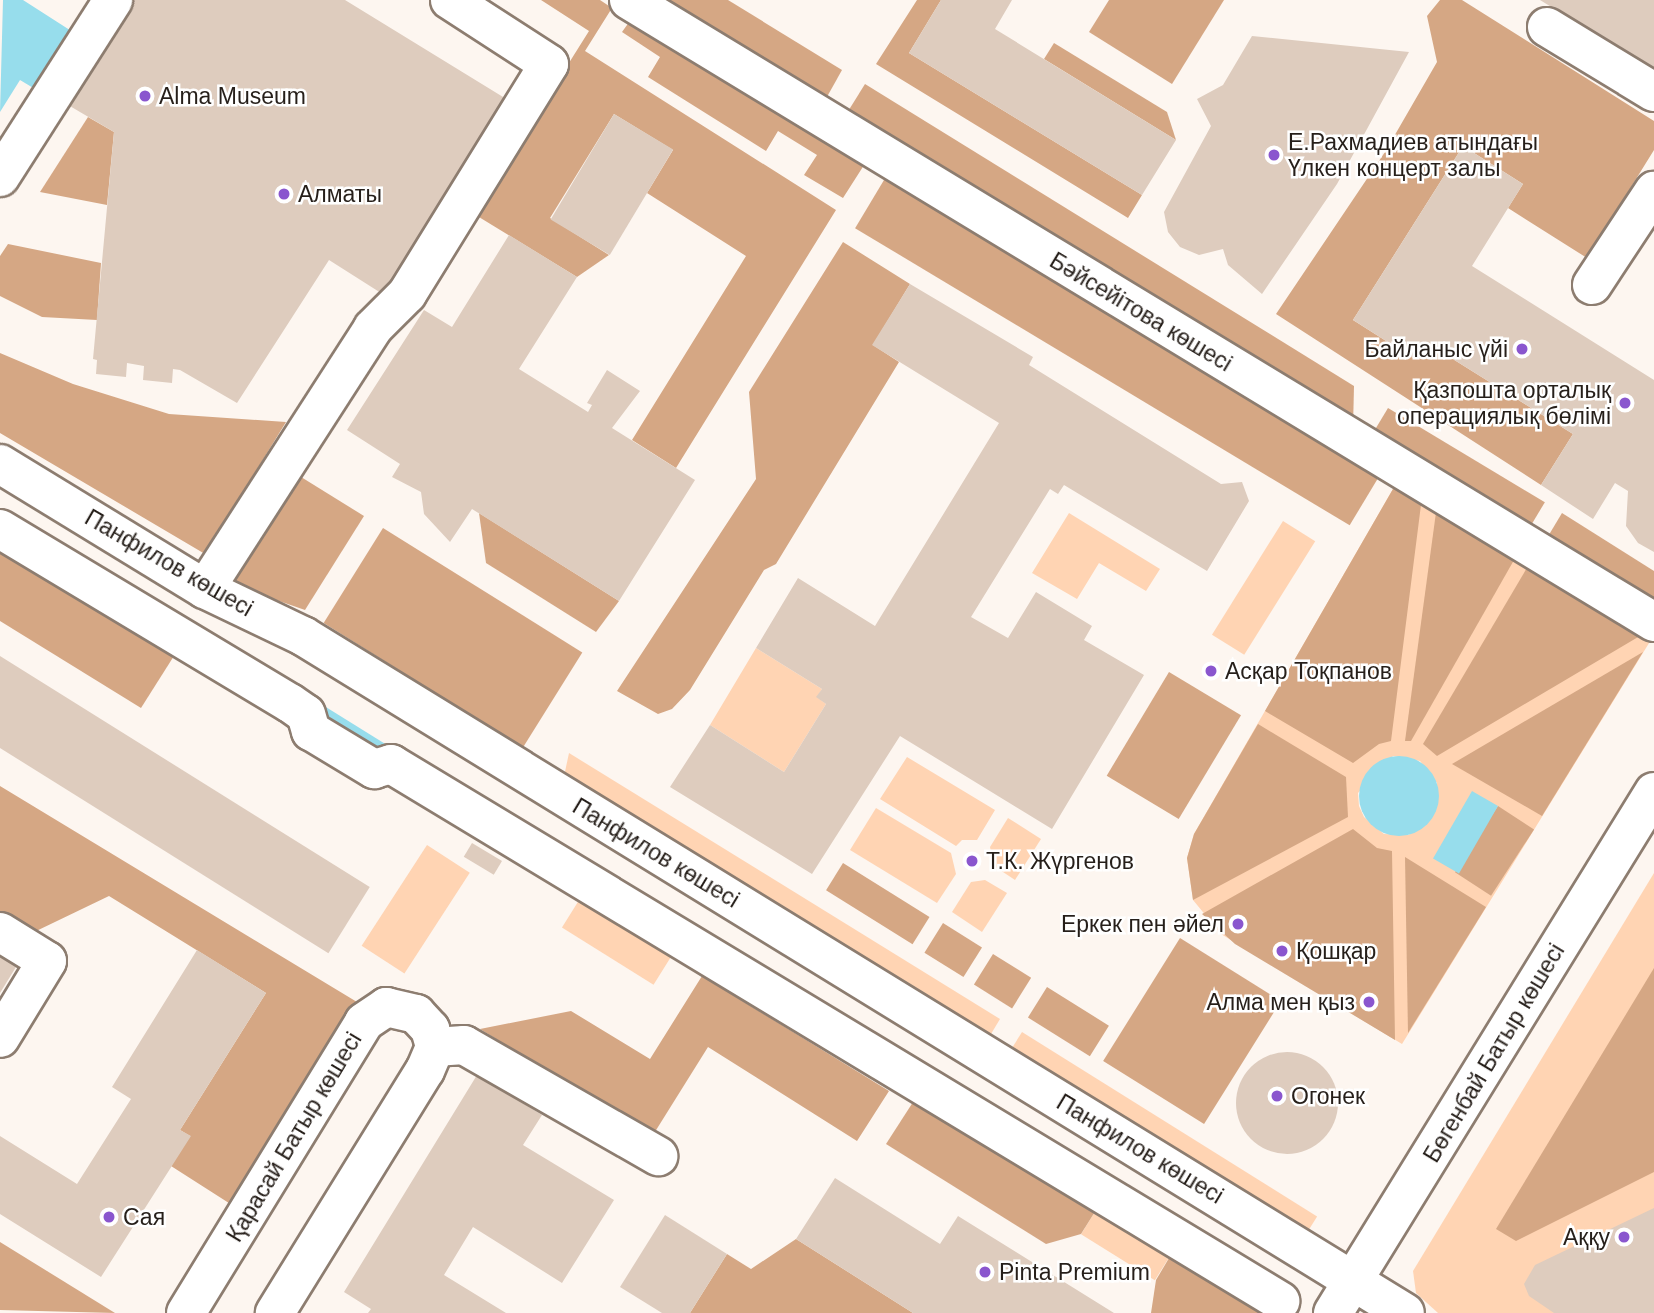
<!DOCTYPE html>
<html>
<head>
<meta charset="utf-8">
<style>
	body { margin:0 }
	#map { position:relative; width:1654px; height:1313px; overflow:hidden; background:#fdf6f0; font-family:Helvetica,sans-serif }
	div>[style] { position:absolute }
	.green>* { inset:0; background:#ffd4b3; transform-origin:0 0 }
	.forest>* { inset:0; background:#d5a784; transform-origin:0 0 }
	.water>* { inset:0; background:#97ddec; transform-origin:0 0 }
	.round { border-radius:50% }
	.building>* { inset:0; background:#deccbe; transform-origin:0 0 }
	.roads { filter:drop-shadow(2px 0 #8d7d70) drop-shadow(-2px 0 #8d7d70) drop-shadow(0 2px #8d7d70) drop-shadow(0 -2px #8d7d70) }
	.minor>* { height:38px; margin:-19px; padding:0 19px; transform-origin:19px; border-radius:19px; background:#fff }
	.dots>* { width:19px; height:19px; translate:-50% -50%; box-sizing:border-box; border:4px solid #fff; border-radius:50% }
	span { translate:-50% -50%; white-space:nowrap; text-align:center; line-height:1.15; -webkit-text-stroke:5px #fff; paint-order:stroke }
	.poi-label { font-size:23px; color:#261f1a }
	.left { translate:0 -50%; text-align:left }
	.right { translate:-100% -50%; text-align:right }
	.street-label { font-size:23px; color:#261f1a }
</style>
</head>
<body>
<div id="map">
	<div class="green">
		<div style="clip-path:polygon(evenodd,1397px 482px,1654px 635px,1402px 1044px,1221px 934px,1193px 900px,1187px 858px,1194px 834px,1397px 482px,1393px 756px,1420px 761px,1437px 783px,1409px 835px,1384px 834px,1364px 817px,1359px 806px,1358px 793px,1393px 756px)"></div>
		<div style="clip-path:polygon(1069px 513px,1160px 569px,1146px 591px,1099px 563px,1077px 599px,1032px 573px)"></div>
		<div style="left:1283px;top:521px;width:38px;height:134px;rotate:32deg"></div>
		<div style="clip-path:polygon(756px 648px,822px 689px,817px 697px,826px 704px,784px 772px,710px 725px)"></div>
		<div style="clip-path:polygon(569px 753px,1000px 1019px,988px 1039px,563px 781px)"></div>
		<div style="clip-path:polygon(907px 757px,995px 810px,977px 840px,962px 840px,956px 846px,880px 799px)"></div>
		<div style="clip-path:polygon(876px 808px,951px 853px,956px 874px,937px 903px,850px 850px)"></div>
		<div style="clip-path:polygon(1008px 818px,1041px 839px,1015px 880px,994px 866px,990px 847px)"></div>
		<div style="left:427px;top:845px;width:51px;height:120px;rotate:33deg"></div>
		<div style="clip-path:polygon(1654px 873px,1654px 1313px,1438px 1313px,1416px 1293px,1413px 1271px)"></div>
		<div style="clip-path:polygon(985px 880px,1007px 893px,982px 932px,952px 912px,971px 882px)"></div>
		<div style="left:581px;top:897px;width:108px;height:36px;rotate:32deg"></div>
		<div style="left:1022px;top:1032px;width:348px;height:26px;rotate:32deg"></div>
		<div style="left:1098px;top:1207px;width:87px;height:32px;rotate:32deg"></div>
	</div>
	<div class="forest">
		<div style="clip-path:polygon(541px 0,600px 0,612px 8px,585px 51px,836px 210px,676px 468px,632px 440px,746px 256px,647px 193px,673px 150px,614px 114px,550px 218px,609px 255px,577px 277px,474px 214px,589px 31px)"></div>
		<div style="clip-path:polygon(653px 0,728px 0,842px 70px,823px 104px)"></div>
		<div style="clip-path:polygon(917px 0,941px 0,909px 53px,1142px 195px,1128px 218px,876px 64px)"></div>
		<div style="clip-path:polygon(1109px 0,1224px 0,1172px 84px,1089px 32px)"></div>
		<div style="clip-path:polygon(1440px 0,1462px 0,1654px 121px,1654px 150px,1587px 258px,1508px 208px,1523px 184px,1463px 146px,1353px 320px,1413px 358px,1424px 341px,1573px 434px,1541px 485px,1276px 314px,1385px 152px,1437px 62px,1427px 16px)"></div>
		<div style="clip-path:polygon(632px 18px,866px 162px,843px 198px,804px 175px,817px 155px,778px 131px,766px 151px,648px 77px,660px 57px,622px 32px)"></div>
		<div style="clip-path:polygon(1054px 43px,1167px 112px,1176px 140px,1044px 59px)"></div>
		<div style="clip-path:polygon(865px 84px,1354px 386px,1353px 428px,842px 121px)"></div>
		<div style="clip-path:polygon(88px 117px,114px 132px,107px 205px,40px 192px)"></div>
		<div style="left:887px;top:175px;width:577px;height:62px;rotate:31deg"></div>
		<div style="clip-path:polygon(843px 242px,910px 284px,873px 345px,899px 362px,776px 564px,764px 570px,690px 690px,672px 709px,658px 714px,617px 691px,756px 479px,749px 392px)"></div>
		<div style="clip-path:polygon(8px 244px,101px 263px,97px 320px,42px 317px,0 296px,0 256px)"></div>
		<div style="clip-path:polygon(0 353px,73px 384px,169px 414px,286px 422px,205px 554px,0 433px)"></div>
		<div style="left:1388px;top:408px;width:183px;height:42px;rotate:31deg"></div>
		<div style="clip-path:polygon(293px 472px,364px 516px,305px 610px,224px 582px)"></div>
		<div style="clip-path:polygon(1397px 482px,1422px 497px,1391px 741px,1379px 744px,1353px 763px,1265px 711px)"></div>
		<div style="clip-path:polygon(1437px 505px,1518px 553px,1411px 741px,1405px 741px)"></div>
		<div style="clip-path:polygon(479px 513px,619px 601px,596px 632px,486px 563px)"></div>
		<div style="clip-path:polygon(1562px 513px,1654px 571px,1654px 612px,1544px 543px)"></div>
		<div style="left:383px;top:528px;width:235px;height:112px;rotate:32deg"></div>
		<div style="clip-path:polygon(0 542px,179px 648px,141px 708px,0 621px)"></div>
		<div style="clip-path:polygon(1531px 561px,1650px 630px,1437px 756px,1423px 744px)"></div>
		<div style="clip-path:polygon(1643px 652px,1542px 816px,1452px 764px)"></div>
		<div style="left:1169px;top:672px;width:84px;height:121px;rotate:31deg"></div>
		<div style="clip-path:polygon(1258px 724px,1346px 777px,1348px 817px,1193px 900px,1187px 858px,1194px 834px)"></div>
		<div style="clip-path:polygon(0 786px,357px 1002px,232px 1205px,171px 1166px,190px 1136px,180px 1130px,266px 993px,109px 896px,30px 934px,0 916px)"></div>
		<div style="left:1498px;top:806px;width:43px;height:79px;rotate:33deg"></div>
		<div style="clip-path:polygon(1353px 829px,1377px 848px,1392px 851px,1395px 1040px,1235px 944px,1202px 914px)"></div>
		<div style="clip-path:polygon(1405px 857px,1486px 907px,1408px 1033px)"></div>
		<div style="left:843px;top:863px;width:102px;height:32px;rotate:32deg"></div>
		<div style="left:943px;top:923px;width:46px;height:35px;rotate:32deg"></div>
		<div style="left:1180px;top:938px;width:119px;height:145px;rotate:32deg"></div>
		<div style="left:993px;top:954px;width:45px;height:36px;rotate:32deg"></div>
		<div style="clip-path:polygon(1654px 968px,1654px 1172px,1516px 1241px,1496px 1229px)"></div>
		<div style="clip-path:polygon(702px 976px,889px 1091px,857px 1141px,708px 1047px,653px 1135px,480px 1029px,571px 1011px,650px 1059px)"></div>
		<div style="left:1047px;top:987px;width:73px;height:36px;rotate:32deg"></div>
		<div style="clip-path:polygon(915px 1099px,1098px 1207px,1081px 1234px,1046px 1244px,886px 1144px)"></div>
		<div style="clip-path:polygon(796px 1239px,913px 1313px,690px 1313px,727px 1254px,751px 1269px)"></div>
		<div style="clip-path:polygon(0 1242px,115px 1313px,0 1310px)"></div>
		<div style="clip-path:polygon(1172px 1253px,1263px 1313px,1151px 1313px,1156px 1280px)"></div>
	</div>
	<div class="water">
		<div style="clip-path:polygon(3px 0,23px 0,76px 34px,40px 92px,20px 80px,0 112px)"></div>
		<div style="clip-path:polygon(321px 704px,395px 750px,375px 761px,322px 728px)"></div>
		<div class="round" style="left:1359px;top:756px;width:80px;height:80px"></div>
		<div style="left:1472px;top:791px;width:30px;height:78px;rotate:30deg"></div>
	</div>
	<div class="building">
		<div style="clip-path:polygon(127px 0,345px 0,516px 105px,392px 300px,329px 260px,237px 403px,180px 370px,173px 369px,172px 383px,143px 380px,144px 366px,127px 363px,126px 377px,96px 374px,97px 360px,93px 359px,114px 132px,63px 102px)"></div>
		<div style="clip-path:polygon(941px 0,1012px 0,995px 29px,1176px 140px,1142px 195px,909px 53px)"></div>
		<div style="clip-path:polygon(1540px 0,1654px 0,1654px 70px)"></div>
		<div style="clip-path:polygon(1252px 36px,1409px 52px,1337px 184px,1262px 294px,1228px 265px,1223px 249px,1199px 255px,1180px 247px,1168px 232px,1164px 212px,1211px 126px,1197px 99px,1223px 85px)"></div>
		<div style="left:614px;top:114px;width:69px;height:123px;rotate:31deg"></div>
		<div style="clip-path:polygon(1463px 146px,1523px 184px,1472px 266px,1654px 380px,1654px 552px,1638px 543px,1626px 526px,1628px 491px,1615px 483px,1593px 519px,1541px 485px,1573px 434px,1424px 341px,1413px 358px,1353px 320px)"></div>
		<div style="clip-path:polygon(509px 235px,577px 277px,519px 369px,588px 412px,592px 405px,587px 403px,607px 370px,640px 391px,612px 428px,695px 480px,619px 601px,472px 509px,450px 542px,424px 514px,421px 492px,392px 477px,400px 464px,347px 430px,424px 310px,452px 327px)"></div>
		<div style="clip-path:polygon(910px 284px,1033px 357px,1029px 365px,1221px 484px,1242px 482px,1249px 501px,1207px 571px,1064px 485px,1058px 494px,1050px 489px,971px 617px,1008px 638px,1036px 592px,1092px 626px,1084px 640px,1144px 675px,1052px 829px,900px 736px,812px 874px,670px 787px,710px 725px,784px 772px,826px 704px,816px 697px,822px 689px,756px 648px,798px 578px,875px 626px,999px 423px,872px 345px)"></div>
		<div style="left:0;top:656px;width:436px;height:78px;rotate:32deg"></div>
		<div style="left:472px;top:843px;width:35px;height:16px;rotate:31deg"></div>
		<div style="clip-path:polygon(197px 950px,266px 993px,180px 1130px,191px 1136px,101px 1277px,0 1214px,0 1136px,77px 1184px,131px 1099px,112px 1087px)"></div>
		<div style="clip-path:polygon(0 956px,16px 967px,0 993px)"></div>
		<div class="round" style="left:1236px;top:1052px;width:102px;height:102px"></div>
		<div style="clip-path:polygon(477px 1075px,542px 1115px,523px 1145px,614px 1200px,562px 1283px,473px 1227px,444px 1275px,506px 1313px,368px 1313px,371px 1309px,344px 1292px)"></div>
		<div style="clip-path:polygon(835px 1178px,940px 1244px,958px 1216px,1114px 1313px,913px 1313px,796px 1239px)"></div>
		<div style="clip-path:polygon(1654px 1208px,1654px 1313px,1554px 1313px,1529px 1296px,1524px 1284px,1535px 1265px)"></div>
		<div style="clip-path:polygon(665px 1215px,727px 1254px,690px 1313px,662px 1313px,620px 1287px)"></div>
	</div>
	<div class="roads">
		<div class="minor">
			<div style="left:629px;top:0;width:1199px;rotate:31.25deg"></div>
			<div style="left:1547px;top:27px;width:125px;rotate:31.3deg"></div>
			<div style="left:0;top:177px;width:210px;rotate:-57.4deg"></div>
			<div style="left:1592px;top:285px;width:113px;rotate:-56.6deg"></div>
			<div style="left:0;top:464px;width:240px;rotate:31.4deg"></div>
			<div style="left:205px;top:589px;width:109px;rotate:25.6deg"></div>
			<div style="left:303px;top:636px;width:1293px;rotate:31.56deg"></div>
			<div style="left:0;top:529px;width:338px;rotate:31deg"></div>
			<div style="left:290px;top:703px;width:19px;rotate:35deg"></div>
			<div style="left:306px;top:714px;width:18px;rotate:74deg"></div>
			<div style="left:311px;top:731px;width:74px;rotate:31.1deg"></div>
			<div style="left:374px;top:769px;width:18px;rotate:-16deg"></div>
			<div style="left:391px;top:764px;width:1039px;rotate:31.13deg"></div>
			<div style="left:205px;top:589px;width:310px;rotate:-57.2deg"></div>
			<div style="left:373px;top:328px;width:48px;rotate:-45deg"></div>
			<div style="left:407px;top:294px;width:270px;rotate:-58.3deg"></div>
			<div style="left:549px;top:64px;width:118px;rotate:-147.1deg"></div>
			<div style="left:0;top:932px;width:55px;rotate:31.7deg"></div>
			<div style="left:47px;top:961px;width:90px;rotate:121.4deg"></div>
			<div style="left:435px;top:1047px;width:29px;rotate:-4deg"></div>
			<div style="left:464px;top:1045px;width:224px;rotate:29.8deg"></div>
			<div style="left:186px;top:1313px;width:341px;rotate:-58.5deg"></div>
			<div style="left:364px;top:1022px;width:27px;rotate:-34deg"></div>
			<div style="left:386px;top:1007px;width:31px;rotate:13deg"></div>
			<div style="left:416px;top:1014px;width:21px;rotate:47deg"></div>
			<div style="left:430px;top:1029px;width:19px;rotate:74deg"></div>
			<div style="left:435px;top:1047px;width:25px;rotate:113deg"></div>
			<div style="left:425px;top:1070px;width:286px;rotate:121.7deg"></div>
			<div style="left:1333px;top:1313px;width:612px;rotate:-58.36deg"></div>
		</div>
	</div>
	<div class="dots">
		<div style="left:145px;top:96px;background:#8a56ce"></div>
		<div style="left:1274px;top:155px;background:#8a56ce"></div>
		<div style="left:284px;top:194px;background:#8a56ce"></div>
		<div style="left:1522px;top:349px;background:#8a56ce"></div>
		<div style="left:1625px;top:403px;background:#8a56ce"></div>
		<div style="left:1211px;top:671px;background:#8a56ce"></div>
		<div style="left:972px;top:861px;background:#8a56ce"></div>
		<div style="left:1238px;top:924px;background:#8a56ce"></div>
		<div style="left:1282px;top:951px;background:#8a56ce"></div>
		<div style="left:1369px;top:1002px;background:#8a56ce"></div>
		<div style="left:1277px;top:1096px;background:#8a56ce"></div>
		<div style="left:109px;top:1217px;background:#8a56ce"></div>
		<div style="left:1624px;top:1237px;background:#8a56ce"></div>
		<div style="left:985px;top:1272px;background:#8a56ce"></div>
	</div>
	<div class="poi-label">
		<span class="left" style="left:159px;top:96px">Alma Museum</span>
		<span class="left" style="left:1288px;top:155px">Е.Рахмадиев атындағы<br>Үлкен концерт залы</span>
		<span class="left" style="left:298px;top:194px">Алматы</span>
		<span class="right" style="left:1508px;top:349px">Байланыс үйі</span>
		<span class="right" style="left:1611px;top:403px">Қазпошта орталық<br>операциялық бөлімі</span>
		<span class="left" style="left:1225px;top:671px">Асқар Тоқпанов</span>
		<span class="left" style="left:986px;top:861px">Т.К. Жүргенов</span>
		<span class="right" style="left:1224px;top:924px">Еркек пен әйел</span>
		<span class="left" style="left:1296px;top:951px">Қошқар</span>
		<span class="right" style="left:1355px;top:1002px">Алма мен қыз</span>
		<span class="left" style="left:1291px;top:1096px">Огонек</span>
		<span class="left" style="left:123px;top:1217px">Сая</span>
		<span class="right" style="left:1610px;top:1237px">Аққу</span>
		<span class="left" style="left:999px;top:1272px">Pinta Premium</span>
	</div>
	<div class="street-label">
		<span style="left:1141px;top:312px;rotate:31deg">Бәйсейітова көшесі</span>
		<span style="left:169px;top:563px;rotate:30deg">Панфилов көшесі</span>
		<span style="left:656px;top:853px;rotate:31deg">Панфилов көшесі</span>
		<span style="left:1494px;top:1053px;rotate:-59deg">Бөгенбай Батыр көшесі</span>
		<span style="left:294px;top:1137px;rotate:-59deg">Қарасай Батыр көшесі</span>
		<span style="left:1140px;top:1149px;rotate:31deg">Панфилов көшесі</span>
	</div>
</div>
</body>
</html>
